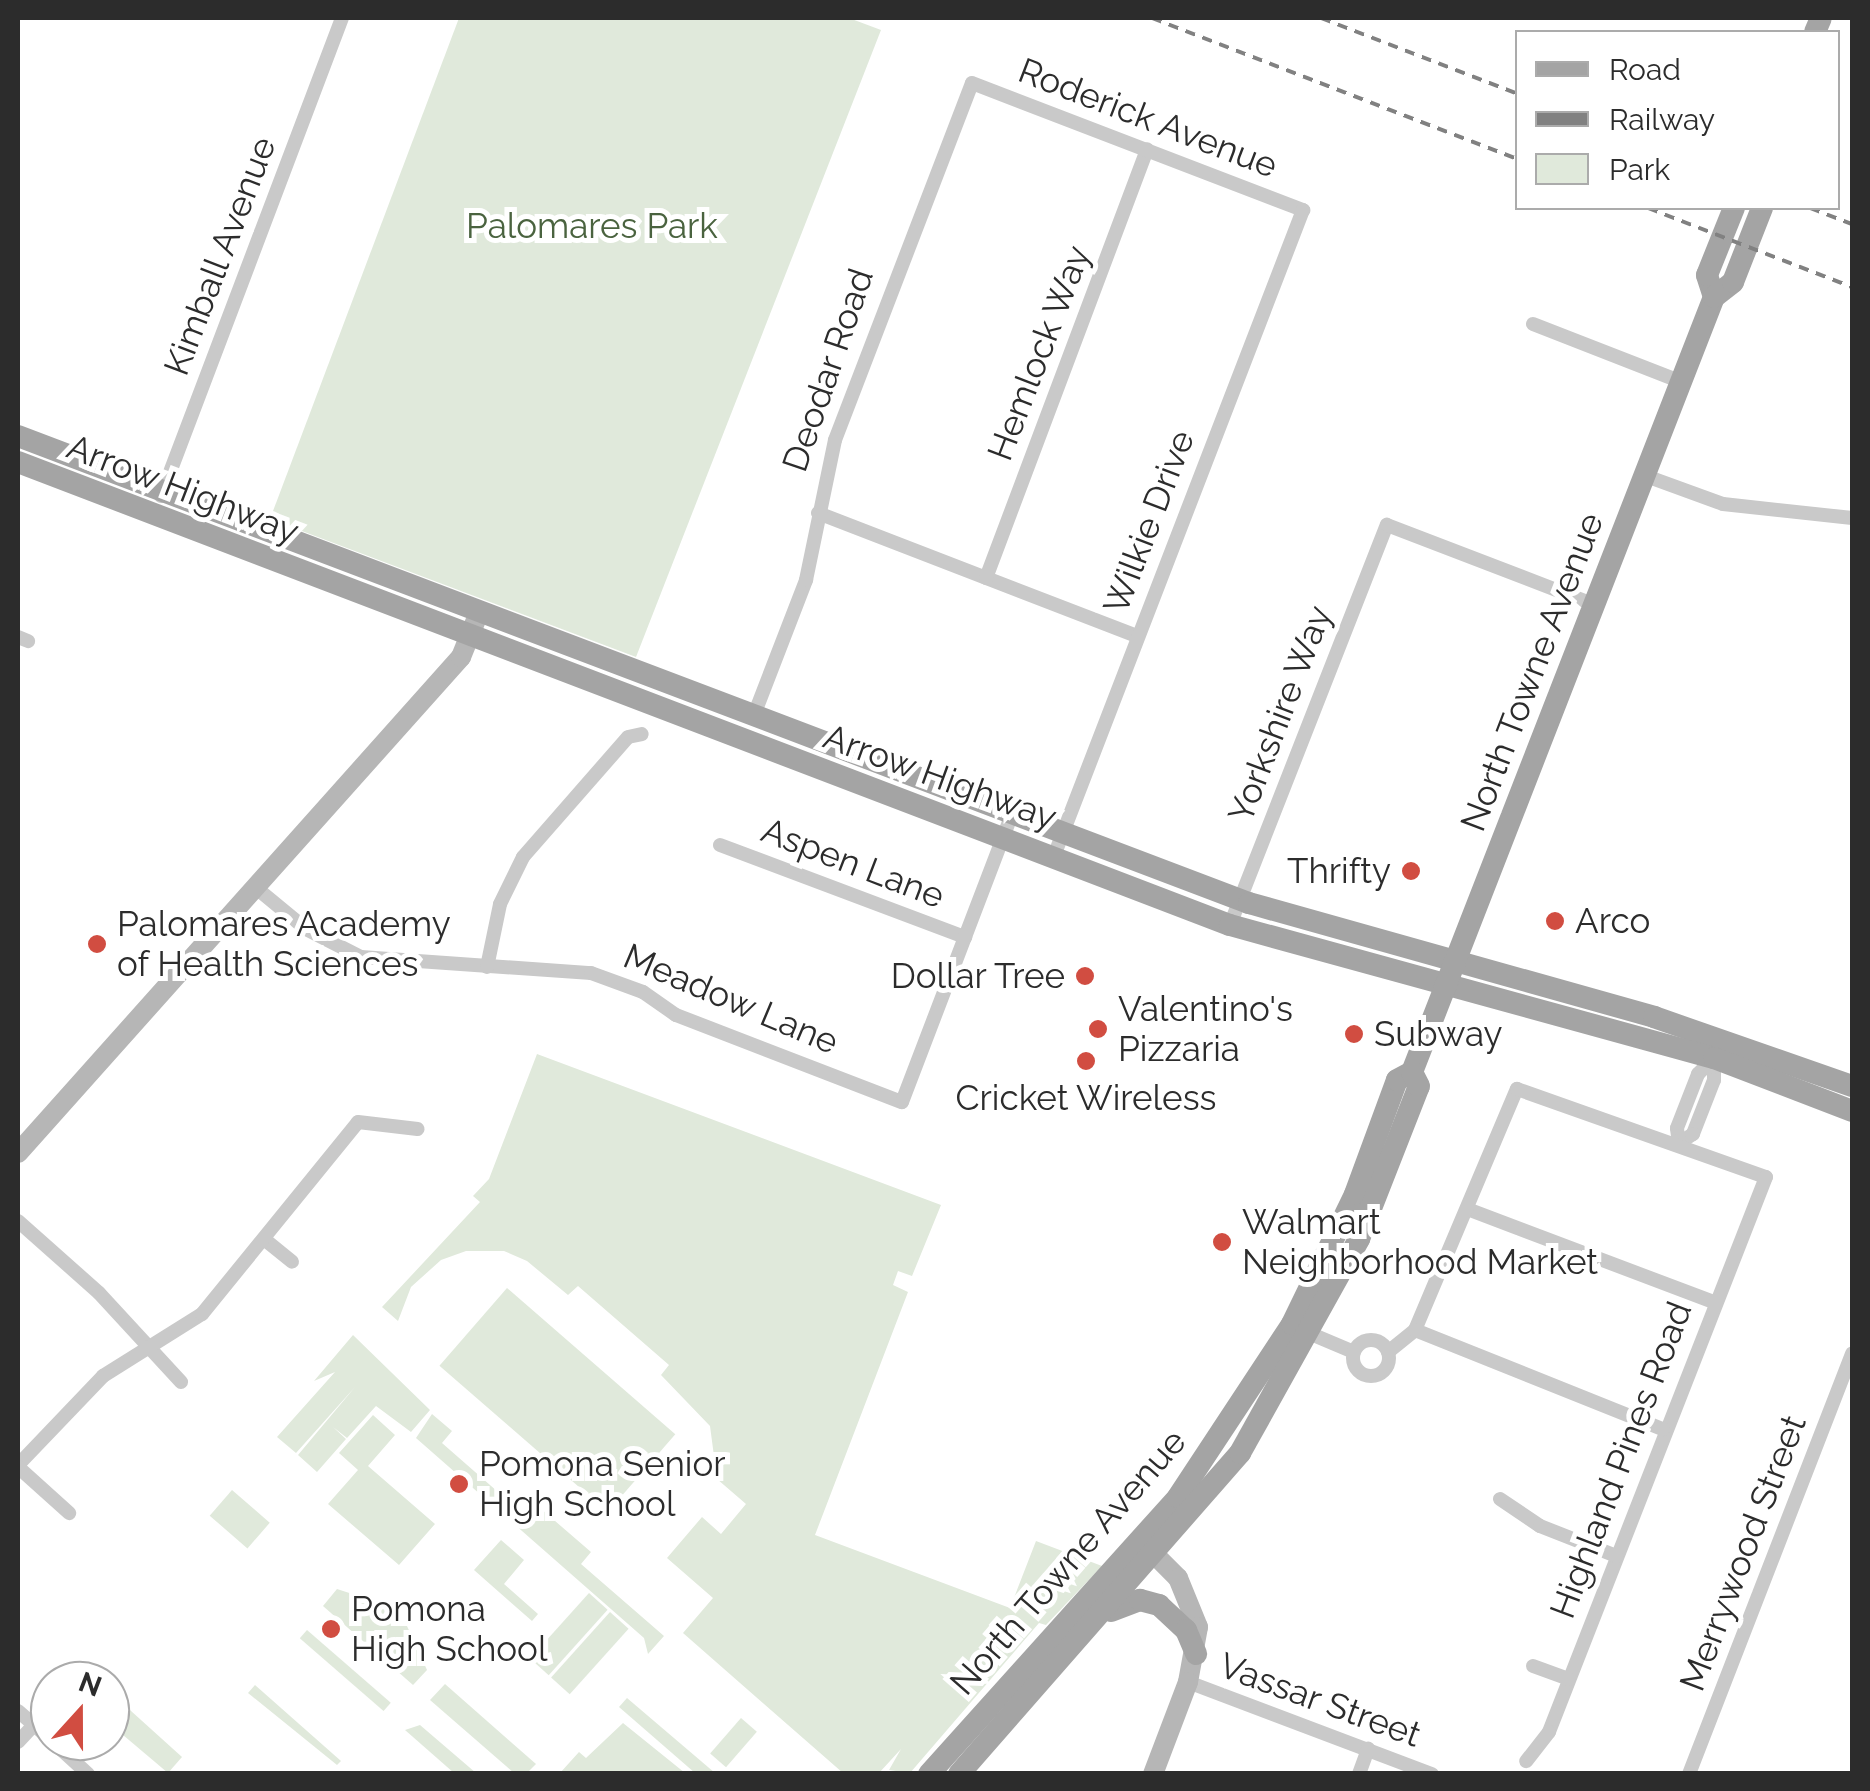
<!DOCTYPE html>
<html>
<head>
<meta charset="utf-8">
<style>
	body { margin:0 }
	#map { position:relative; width:1870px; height:1791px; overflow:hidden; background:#fff; font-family:Raleway,sans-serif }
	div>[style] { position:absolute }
	.green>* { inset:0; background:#e0e9db; transform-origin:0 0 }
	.minor>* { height:14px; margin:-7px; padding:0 7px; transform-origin:7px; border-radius:7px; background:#c9c9c9 }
	.minor>.ring { margin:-7px; padding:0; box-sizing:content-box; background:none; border:14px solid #c9c9c9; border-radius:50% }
	.secondary>* { height:20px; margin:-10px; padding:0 10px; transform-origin:10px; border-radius:10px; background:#b6b6b6 }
	.primary>* { height:22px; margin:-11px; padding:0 11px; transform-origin:11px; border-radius:11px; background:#a4a4a4 }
	.rail>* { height:4px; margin-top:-2px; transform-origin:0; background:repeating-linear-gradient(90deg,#818181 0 10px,transparent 0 18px) }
	.dots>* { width:28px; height:28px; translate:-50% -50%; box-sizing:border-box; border:5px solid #fff; border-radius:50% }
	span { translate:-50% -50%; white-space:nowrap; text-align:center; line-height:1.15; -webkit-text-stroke:10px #fff; paint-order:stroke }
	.street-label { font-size:35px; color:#2c2c2c }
	.park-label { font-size:35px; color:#4a633f }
	.poi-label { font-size:35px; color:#2c2c2c }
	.right { translate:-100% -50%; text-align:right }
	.left { translate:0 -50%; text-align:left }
	.frame { position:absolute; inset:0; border:20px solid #2c2c2c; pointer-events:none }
	.legend { position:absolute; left:1515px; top:30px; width:325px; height:180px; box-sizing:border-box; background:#fff; border:2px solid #ababab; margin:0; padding:12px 18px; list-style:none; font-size:30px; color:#2c2c2c }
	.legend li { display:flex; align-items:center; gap:20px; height:50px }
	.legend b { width:50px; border:2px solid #ababab }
	.north { position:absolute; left:30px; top:1661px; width:100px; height:100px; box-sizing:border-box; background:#fff; border:2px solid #ababab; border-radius:50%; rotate:21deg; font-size:28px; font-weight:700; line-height:40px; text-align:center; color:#2c2c2c }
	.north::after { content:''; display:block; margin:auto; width:35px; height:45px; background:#d14d41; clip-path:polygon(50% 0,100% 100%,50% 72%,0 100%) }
</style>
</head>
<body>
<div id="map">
	<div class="green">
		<div style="clip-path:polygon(459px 18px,849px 18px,881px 30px,636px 657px,270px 519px)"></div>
		<div style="clip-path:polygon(537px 1054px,941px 1205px,912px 1276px,898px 1271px,893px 1285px,908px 1292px,815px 1535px,1010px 1608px,1036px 1541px,1102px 1566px,1046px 1625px,1039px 1623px,910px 1773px,889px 1770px,901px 1749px,879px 1773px,843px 1773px,683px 1633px,713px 1598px,667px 1558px,702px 1517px,721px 1534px,746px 1504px,717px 1479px,710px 1426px,661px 1375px,669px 1365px,578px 1286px,568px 1295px,527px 1261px,504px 1251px,466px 1251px,441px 1260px,411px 1287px,398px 1321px,382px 1307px,480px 1202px,473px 1196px,489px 1179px)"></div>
		<div style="left:507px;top:1288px;width:223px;height:103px;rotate:41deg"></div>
		<div style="clip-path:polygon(353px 1335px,430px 1410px,411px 1432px,376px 1406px,347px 1438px,333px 1427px,346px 1439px,317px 1472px,298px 1455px,355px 1387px,296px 1453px,277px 1437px,335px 1372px,314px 1381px)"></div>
		<div style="clip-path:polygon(432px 1414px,452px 1431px,442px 1443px,529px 1519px,540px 1508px,591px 1552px,581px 1564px,664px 1636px,648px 1654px,644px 1638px,416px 1438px)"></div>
		<div style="clip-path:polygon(373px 1415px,395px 1435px,368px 1466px,435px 1524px,399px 1565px,328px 1504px,358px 1470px,339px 1453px)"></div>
		<div style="left:232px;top:1490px;width:50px;height:34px;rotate:41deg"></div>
		<div style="clip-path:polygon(501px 1540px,524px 1560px,504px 1584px,538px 1614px,532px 1621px,474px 1570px)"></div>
		<div style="clip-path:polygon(337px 1589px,377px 1602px,407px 1626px,427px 1670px,413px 1685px,323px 1606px)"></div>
		<div style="left:589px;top:1593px;width:25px;height:88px;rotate:42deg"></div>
		<div style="left:610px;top:1612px;width:25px;height:88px;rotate:42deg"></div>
		<div style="left:307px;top:1630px;width:111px;height:11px;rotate:41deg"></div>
		<div style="clip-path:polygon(445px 1684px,536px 1764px,527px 1773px,514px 1773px,430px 1700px)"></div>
		<div style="clip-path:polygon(255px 1685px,341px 1761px,337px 1765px,248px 1693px)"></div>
		<div style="clip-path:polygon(110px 1692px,182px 1757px,168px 1773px,110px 1724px)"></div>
		<div style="clip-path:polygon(627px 1698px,715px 1773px,695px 1773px,619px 1707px)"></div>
		<div style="left:741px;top:1718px;width:21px;height:47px;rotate:41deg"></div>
		<div style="clip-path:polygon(623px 1723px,685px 1773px,560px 1773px,579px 1752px,586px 1758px)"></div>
		<div style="clip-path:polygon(420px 1725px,476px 1773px,454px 1773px,405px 1730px)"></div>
	</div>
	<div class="minor">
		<div style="left:1533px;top:324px;width:160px;rotate:21.3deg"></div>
		<div style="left:1646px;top:476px;width:82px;rotate:20deg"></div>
		<div style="left:1723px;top:504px;width:130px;rotate:6.2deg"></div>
		<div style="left:161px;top:496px;width:511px;rotate:-69.26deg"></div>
		<div style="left:818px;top:513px;width:342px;rotate:21.1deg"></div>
		<div style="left:986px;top:578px;width:458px;rotate:-69.4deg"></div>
		<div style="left:18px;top:637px;width:11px;rotate:22deg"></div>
		<div style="left:754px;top:715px;width:145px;rotate:-68.9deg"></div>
		<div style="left:806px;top:580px;width:143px;rotate:-78.3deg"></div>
		<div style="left:835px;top:440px;width:382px;rotate:-69deg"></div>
		<div style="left:972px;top:83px;width:355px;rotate:21deg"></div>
		<div style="left:1303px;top:210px;width:692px;rotate:111.08deg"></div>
		<div style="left:720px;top:845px;width:262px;rotate:20.6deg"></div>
		<div style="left:255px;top:887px;width:66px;rotate:39.5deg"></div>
		<div style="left:306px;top:929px;width:62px;rotate:27deg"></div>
		<div style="left:361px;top:957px;width:231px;rotate:4deg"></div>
		<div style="left:591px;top:973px;width:55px;rotate:20.1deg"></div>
		<div style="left:643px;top:992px;width:40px;rotate:34.9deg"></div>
		<div style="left:676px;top:1015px;width:242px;rotate:21.1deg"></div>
		<div style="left:902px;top:1102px;width:311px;rotate:-69.1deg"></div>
		<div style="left:1230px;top:925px;width:430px;rotate:-68.6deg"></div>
		<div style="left:1387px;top:525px;width:223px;rotate:21deg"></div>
		<div style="left:487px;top:967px;width:64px;rotate:-78.3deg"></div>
		<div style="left:500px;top:904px;width:52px;rotate:-63.9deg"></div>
		<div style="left:523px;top:857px;width:159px;rotate:-48.8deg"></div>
		<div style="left:628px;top:737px;width:14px;rotate:-12deg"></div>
		<div style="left:1714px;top:1058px;width:22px;rotate:90deg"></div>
		<div style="left:1714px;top:1080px;width:58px;rotate:111.3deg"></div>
		<div style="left:1693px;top:1134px;width:17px;rotate:147deg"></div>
		<div style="left:1679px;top:1143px;width:15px;rotate:-98deg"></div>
		<div style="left:1677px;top:1128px;width:58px;rotate:-68.7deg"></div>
		<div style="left:1698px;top:1074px;width:23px;rotate:-45deg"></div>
		<div style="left:1470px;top:1210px;width:260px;rotate:20.7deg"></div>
		<div style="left:18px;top:1221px;width:108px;rotate:41.6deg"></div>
		<div style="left:99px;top:1293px;width:121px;rotate:47.3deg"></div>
		<div style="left:264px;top:1239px;width:36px;rotate:39deg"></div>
		<div style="left:1415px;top:1330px;width:262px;rotate:-67.1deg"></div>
		<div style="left:1517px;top:1089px;width:264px;rotate:19.5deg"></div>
		<div style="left:1766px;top:1177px;width:596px;rotate:111.36deg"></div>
		<div style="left:1549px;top:1732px;width:37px;rotate:128deg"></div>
		<div style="left:1304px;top:1331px;width:54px;rotate:22.8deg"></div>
		<div class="ring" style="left:1353px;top:1340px;width:22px;height:22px"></div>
		<div style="left:1388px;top:1352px;width:35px;rotate:-39deg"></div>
		<div style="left:1415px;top:1330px;width:267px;rotate:21.8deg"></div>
		<div style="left:18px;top:1465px;width:123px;rotate:-46.3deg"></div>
		<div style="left:103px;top:1376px;width:117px;rotate:-32.1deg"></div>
		<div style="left:202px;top:1314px;width:247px;rotate:-50.9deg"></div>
		<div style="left:358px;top:1122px;width:60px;rotate:6.7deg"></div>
		<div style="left:18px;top:1467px;width:69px;rotate:42deg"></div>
		<div style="left:1500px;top:1499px;width:48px;rotate:34deg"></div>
		<div style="left:1540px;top:1526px;width:82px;rotate:21.5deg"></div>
		<div style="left:1533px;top:1666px;width:38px;rotate:20deg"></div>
		<div style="left:1188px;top:1682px;width:261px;rotate:20.7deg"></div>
		<div style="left:18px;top:1711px;width:43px;rotate:41.2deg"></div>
		<div style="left:52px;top:1741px;width:49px;rotate:42.5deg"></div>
		<div style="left:18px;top:1742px;width:23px;rotate:-47deg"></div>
		<div style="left:1359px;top:1774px;width:27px;rotate:-70deg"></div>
		<div style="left:1689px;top:1774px;width:451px;rotate:-68.8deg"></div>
	</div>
	<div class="secondary">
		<div style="left:18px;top:1153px;width:665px;rotate:-48.23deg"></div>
		<div style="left:461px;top:657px;width:38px;rotate:-68deg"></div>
		<div style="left:1142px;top:1542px;width:51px;rotate:45deg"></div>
		<div style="left:1178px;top:1578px;width:53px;rotate:67.8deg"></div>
		<div style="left:1198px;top:1627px;width:56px;rotate:100.3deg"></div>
		<div style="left:1188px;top:1682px;width:98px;rotate:110.8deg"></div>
	</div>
	<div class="primary">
		<div style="left:1815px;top:32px;width:15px;rotate:-67deg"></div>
		<div style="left:1714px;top:297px;width:23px;rotate:-108deg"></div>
		<div style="left:1707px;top:275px;width:72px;rotate:-68.1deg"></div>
		<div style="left:18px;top:436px;width:1317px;rotate:20.78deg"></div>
		<div style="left:1249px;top:903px;width:421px;rotate:15.7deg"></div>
		<div style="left:1654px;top:1017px;width:210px;rotate:19.2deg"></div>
		<div style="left:18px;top:462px;width:1297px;rotate:20.91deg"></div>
		<div style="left:1230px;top:925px;width:502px;rotate:15.37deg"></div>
		<div style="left:1714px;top:1058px;width:148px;rotate:21deg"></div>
		<div style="left:1111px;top:1611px;width:31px;rotate:-21deg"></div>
		<div style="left:1140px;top:1600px;width:20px;rotate:15deg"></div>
		<div style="left:1159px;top:1605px;width:37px;rotate:43deg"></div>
		<div style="left:1186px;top:1630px;width:26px;rotate:67deg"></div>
		<div style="left:929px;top:1774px;width:372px;rotate:-48deg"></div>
		<div style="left:1178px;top:1497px;width:207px;rotate:-56.6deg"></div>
		<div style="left:1292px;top:1324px;width:144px;rotate:-64.1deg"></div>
		<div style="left:1355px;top:1194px;width:121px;rotate:-69.8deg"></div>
		<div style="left:1397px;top:1080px;width:17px;rotate:-28deg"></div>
		<div style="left:1412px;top:1072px;width:832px;rotate:-68.71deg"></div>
		<div style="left:1714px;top:297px;width:24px;rotate:-38deg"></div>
		<div style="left:1733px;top:282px;width:79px;rotate:-68.6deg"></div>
		<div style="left:959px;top:1774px;width:427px;rotate:-48.8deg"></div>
		<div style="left:1240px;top:1453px;width:245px;rotate:-60.9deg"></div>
		<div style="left:1359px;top:1239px;width:164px;rotate:-68.6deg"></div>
		<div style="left:1419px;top:1086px;width:16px;rotate:-117deg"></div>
	</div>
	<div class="rail">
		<div style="left:1152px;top:18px;width:392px;rotate:21.1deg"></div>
		<div style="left:1321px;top:18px;width:211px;rotate:21.1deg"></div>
		<div style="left:1648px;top:208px;width:219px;rotate:21.2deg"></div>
		<div style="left:1810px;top:208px;width:45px;rotate:20.9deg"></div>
	</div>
	<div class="dots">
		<div style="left:1411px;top:871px;background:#d14d41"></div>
		<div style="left:1555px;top:921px;background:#d14d41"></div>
		<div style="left:97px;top:944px;background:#d14d41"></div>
		<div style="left:1085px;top:976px;background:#d14d41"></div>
		<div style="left:1098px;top:1029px;background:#d14d41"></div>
		<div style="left:1354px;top:1034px;background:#d14d41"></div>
		<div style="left:1086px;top:1061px;background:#d14d41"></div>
		<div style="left:1222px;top:1242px;background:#d14d41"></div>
		<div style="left:459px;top:1484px;background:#d14d41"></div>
		<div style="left:331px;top:1629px;background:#d14d41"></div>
	</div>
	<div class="street-label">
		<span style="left:1148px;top:118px;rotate:21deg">Roderick Avenue</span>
		<span style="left:220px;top:256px;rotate:-69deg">Kimball Avenue</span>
		<span style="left:1039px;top:353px;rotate:-69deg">Hemlock Way</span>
		<span style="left:828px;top:370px;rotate:-71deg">Deodar Road</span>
		<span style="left:183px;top:489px;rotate:21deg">Arrow Highway</span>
		<span style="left:1149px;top:522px;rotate:-69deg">Wilkie Drive</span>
		<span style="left:1532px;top:672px;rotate:-69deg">North Towne Avenue</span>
		<span style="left:1280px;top:714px;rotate:-69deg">Yorkshire Way</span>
		<span style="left:940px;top:777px;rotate:20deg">Arrow Highway</span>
		<span style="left:853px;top:863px;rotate:21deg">Aspen Lane</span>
		<span style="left:731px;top:999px;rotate:23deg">Meadow Lane</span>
		<span style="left:1621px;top:1460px;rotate:-69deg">Highland Pines Road</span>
		<span style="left:1743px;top:1553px;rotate:-69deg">Merrywood Street</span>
		<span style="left:1068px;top:1562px;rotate:-49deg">North Towne Avenue</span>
		<span style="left:1320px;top:1700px;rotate:20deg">Vassar Street</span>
	</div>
	<div class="park-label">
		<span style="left:592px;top:226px">Palomares Park</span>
	</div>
	<div class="poi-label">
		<span class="right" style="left:1391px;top:871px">Thrifty</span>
		<span class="left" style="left:1575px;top:921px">Arco</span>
		<span class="left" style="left:117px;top:944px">Palomares Academy<br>of Health Sciences</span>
		<span class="right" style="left:1065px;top:976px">Dollar Tree</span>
		<span class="left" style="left:1118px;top:1029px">Valentino's<br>Pizzaria</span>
		<span class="left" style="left:1374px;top:1034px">Subway</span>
		<span style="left:1086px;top:1098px">Cricket Wireless</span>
		<span class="left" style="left:1242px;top:1242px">Walmart<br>Neighborhood Market</span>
		<span class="left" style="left:479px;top:1484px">Pomona Senior<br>High School</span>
		<span class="left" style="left:351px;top:1629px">Pomona<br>High School</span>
	</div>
	<div class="frame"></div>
	<ul class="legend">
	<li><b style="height:12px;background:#a4a4a4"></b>Road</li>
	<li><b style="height:12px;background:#818181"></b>Railway</li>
	<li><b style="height:28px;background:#e0e9db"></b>Park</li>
	</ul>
	<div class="north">N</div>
</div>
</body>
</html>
